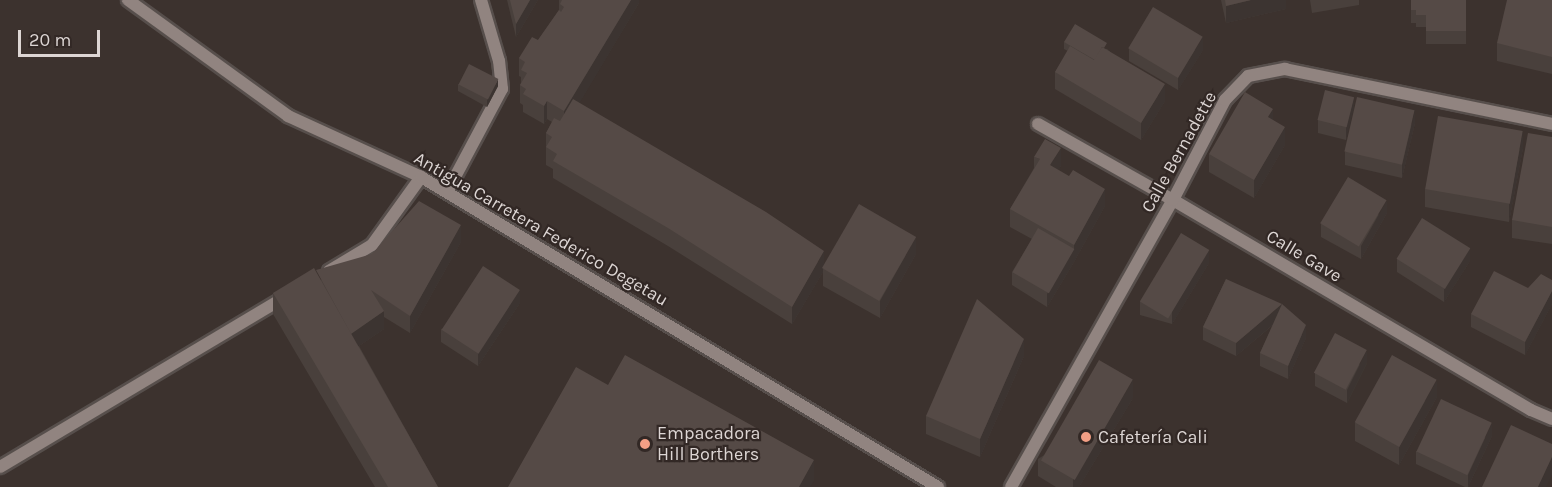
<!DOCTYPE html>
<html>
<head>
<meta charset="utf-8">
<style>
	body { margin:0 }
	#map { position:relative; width:1552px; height:487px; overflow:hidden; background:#3c322e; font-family:Karla,sans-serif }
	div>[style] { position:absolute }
	.roads { filter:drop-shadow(2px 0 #574f4c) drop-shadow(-2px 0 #574f4c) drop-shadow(0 2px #574f4c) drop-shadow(0 -2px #574f4c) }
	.service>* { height:12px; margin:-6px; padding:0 6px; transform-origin:6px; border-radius:6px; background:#918480 }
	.minor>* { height:12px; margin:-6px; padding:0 6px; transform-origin:6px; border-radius:6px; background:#918480 }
	.tertiary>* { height:12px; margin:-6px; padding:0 6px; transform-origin:6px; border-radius:6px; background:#918480 }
	.wall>* { inset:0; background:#49403c }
	.shaded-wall>* { inset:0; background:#3c3431 }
	.building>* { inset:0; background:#554a46; transform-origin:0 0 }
	.dots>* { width:16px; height:16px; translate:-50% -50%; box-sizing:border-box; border:3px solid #322825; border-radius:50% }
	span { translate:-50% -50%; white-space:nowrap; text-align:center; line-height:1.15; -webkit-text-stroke:4.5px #322825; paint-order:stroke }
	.street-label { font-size:18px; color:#ddd6d4 }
	.poi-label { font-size:18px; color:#ddd6d4 }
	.left { translate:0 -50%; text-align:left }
	.scale { position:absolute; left:18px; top:30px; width:82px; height:27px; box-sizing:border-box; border:3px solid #ddd6d4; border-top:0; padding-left:8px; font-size:18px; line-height:21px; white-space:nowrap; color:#ddd6d4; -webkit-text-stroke:4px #322825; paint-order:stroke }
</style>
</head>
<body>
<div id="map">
	<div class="roads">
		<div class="service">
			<div style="left:447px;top:192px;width:117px;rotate:-61.9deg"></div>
			<div style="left:502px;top:89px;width:28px;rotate:-96deg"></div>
			<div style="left:499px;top:61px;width:64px;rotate:-106.4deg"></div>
		</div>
		<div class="minor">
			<div style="left:1038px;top:124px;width:155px;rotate:29.4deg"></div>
			<div style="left:1173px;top:200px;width:415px;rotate:30.4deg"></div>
			<div style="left:1531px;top:410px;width:23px;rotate:23deg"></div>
			<div style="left:329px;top:271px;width:50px;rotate:-31.2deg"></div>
			<div style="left:372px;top:245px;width:84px;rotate:-54.2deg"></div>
			<div style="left:0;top:467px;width:332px;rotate:-30.8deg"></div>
			<div style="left:1011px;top:487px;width:330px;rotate:-60.6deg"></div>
			<div style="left:1173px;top:200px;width:113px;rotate:-62.5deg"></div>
			<div style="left:1225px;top:100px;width:33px;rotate:-46deg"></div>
			<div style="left:1248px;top:76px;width:38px;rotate:-11deg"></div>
			<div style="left:1285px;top:69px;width:273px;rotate:11.6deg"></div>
		</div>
		<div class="tertiary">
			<div style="left:128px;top:0;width:198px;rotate:35.9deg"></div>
			<div style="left:288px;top:116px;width:146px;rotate:24.6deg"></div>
			<div style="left:421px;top:177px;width:603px;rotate:30.95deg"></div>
		</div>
	</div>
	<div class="wall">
		<div style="clip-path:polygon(507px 0,538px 0,516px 37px)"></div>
		<div style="clip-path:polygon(559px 0,639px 0,639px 3px,579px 103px,824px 266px,916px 254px,880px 318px,823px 286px,823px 272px,792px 324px,668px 246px,553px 178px,553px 169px,546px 165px,546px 133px,552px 122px,547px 119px,544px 124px,523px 112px,523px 105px,520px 103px,520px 85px,521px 83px,521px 77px,519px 76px,519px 58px,538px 40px,559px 10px)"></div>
		<div style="clip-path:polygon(1221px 0,1286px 0,1286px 9px,1226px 23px)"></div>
		<div style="clip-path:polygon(1310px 0,1359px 0,1359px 5px,1312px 13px)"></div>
		<div style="clip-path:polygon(1411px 0,1466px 0,1466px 44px,1426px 44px,1426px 27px,1416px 27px,1416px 23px,1411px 23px)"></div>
		<div style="clip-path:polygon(1552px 0,1552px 74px,1497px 61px,1497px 43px)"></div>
		<div style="clip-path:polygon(1064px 42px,1107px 49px,1165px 101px,1141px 140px,1055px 89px,1055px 72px,1068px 51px,1064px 49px)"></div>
		<div style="clip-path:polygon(1129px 48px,1203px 50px,1178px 90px,1129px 61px)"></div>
		<div style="clip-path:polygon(458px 84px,498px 86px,487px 107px,458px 91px)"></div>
		<div style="clip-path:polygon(1354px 97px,1346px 140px,1318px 133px,1318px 120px)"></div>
		<div style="clip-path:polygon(1415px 123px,1402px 178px,1345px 165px,1345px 152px)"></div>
		<div style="clip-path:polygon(1552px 137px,1552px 244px,1512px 238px,1512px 220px)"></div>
		<div style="clip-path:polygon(1285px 145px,1254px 198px,1209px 172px,1209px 154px)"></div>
		<div style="clip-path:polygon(1523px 148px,1509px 222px,1425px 207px,1425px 189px)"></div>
		<div style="clip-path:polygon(1034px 157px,1061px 166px,1058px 170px,1105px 206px,1074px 262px,1047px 307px,1012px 285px,1012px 272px,1032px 239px,1010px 227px,1010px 209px,1034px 168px)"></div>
		<div style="clip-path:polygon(1387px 213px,1361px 259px,1321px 237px,1321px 224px)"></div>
		<div style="clip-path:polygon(461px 242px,410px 333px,384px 317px,384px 329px,359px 346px,438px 487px,375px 487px,273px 314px,273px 293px)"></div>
		<div style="clip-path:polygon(1397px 259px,1470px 261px,1444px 302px,1397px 272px)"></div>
		<div style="clip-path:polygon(1209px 263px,1172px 324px,1140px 315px,1140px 302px)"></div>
		<div style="clip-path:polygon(1226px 279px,1306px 338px,1288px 379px,1260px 366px,1260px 353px,1273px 325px,1236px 356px,1203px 340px,1203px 327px)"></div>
		<div style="clip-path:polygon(1552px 280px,1552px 304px,1525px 355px,1471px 327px,1471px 314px,1528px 288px)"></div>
		<div style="clip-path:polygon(520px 303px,478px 366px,441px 342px,441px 329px)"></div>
		<div style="clip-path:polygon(1024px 356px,980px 457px,926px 434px,926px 416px)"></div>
		<div style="clip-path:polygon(1367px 363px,1347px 403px,1315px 386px,1315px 373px)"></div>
		<div style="clip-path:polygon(1437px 397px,1399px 465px,1355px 441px,1355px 423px)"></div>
		<div style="clip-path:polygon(1133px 398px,1079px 487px,1056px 487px,1038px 476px,1038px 459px)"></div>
		<div style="clip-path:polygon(1492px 436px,1468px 487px,1465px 487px,1416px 464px,1416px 451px)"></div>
	</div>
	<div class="shaded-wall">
		<div style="clip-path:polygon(530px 0,538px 0,516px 37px,516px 24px)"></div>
		<div style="clip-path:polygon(631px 0,639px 0,639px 3px,564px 129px,564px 111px)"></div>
		<div style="clip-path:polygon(1251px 0,1286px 0,1286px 9px,1226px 23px,1226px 6px)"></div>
		<div style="clip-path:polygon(1203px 37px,1203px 50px,1178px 90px,1178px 77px)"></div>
		<div style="clip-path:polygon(498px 79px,498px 86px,487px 107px,487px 100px)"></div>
		<div style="clip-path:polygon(1165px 84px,1165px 101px,1141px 140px,1141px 123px)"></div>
		<div style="clip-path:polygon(1354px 97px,1354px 110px,1346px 140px,1346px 127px)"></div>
		<div style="clip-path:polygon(547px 101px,547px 119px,544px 124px,544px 106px)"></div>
		<div style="clip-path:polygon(1273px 109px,1273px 126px,1268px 117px)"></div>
		<div style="clip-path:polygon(1415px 110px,1415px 123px,1402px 178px,1402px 165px)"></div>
		<div style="clip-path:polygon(1285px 127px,1285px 145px,1254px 198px,1254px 180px)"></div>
		<div style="clip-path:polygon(1523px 131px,1523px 148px,1509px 222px,1509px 205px)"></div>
		<div style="clip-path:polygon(1061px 148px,1061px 166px,1050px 183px,1050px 165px)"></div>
		<div style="clip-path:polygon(1105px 189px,1105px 206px,1074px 262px,1074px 245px)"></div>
		<div style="clip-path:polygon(1387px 200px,1387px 213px,1361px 259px,1361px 246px)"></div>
		<div style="clip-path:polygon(461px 225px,461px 242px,410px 333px,410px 316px)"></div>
		<div style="clip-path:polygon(916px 237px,916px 254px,880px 318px,880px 301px)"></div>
		<div style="clip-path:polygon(1470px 248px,1470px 261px,1444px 302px,1444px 289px)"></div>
		<div style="clip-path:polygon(1074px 249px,1074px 262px,1047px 307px,1047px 294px)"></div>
		<div style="clip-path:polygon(1209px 250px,1209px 263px,1172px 324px,1172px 311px)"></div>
		<div style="clip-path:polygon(824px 251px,824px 269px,823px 269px,823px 272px,792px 324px,792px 307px)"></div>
		<div style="clip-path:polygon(520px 290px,520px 303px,478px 366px,478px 353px)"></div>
		<div style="clip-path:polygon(1552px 291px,1552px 304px,1525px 355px,1525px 342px)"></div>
		<div style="clip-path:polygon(1282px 304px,1282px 317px,1236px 356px,1236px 343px)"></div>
		<div style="clip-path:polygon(384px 311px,384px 329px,350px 352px,350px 334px)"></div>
		<div style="clip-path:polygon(1306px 325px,1306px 338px,1288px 379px,1288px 366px)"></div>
		<div style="clip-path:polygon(1024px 339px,1024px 356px,980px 457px,980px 439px)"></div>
		<div style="clip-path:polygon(1367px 350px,1367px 363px,1347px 403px,1347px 390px)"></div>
		<div style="clip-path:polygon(1133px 380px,1133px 398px,1079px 487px,1073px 487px,1073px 480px)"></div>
		<div style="clip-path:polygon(1437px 380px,1437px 397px,1399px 465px,1399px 447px)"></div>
		<div style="clip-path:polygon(1492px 423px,1492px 436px,1468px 487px,1468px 475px)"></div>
		<div style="clip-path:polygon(1552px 457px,1552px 475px,1546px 487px,1538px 487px)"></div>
		<div style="clip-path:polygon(814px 460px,814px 481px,810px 487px,799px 487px)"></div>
	</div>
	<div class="building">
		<div style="clip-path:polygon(510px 0,530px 0,516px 24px)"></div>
		<div style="clip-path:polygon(562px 0,631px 0,564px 111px,547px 101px,544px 106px,523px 94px,526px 89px,520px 85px,527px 73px,521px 70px,525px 62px,519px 58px,532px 37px,538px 40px,559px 10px,561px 12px,564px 7px,560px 4px)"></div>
		<div style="clip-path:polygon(1225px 0,1251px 0,1226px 6px)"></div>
		<div style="clip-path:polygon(1411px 0,1466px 0,1466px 31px,1426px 31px,1426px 15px,1416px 15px,1416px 10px,1411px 10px)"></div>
		<div style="clip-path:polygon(1507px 0,1552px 0,1552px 57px,1497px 43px)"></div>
		<div style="left:1153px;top:7px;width:58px;height:48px;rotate:31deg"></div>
		<div style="clip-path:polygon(1075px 24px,1107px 43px,1104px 48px,1102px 47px,1095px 60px,1064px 42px)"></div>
		<div style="clip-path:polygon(1070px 46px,1094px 60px,1102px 47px,1165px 84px,1141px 123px,1055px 72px)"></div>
		<div style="left:469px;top:64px;width:33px;height:23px;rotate:27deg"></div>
		<div style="left:1325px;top:90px;width:30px;height:31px;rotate:14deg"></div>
		<div style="clip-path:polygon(1245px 92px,1273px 109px,1268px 117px,1285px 127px,1254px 180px,1209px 154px)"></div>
		<div style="left:1357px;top:97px;width:59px;height:56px;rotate:13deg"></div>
		<div style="clip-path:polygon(573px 99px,766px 212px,824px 251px,792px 307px,668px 228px,553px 161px,557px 154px,546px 147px,552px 137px,546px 133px,554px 118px,560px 121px)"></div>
		<div style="left:1438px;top:116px;width:86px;height:74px;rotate:10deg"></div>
		<div style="clip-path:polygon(1528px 133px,1552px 137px,1552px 227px,1512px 220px)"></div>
		<div style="clip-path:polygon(1045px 139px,1061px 148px,1050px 165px,1069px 176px,1073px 170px,1105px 189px,1074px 245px,1010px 209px,1040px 159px,1034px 157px)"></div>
		<div style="left:1348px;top:177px;width:45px;height:54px;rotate:31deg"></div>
		<div style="clip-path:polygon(419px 201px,461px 225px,410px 316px,371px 290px,384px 311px,351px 334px,316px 270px,372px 254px)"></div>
		<div style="left:859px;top:204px;width:66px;height:74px;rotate:30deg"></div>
		<div style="left:1422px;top:218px;width:57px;height:48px;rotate:32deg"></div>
		<div style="left:1038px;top:228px;width:42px;height:51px;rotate:30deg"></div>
		<div style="left:1181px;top:233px;width:33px;height:80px;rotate:31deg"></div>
		<div style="left:483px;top:266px;width:44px;height:76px;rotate:33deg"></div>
		<div style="clip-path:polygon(314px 268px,438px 487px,388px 487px,273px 293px)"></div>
		<div style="clip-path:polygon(1494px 271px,1528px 288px,1541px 274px,1552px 280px,1552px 291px,1525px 342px,1471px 314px)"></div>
		<div style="clip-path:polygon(1226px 279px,1282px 304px,1236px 343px,1203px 327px)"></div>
		<div style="clip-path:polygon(977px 299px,1024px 339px,980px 439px,926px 416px)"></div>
		<div style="clip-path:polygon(1282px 304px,1306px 325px,1288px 366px,1260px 353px)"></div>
		<div style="left:1335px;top:333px;width:36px;height:45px;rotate:28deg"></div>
		<div style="clip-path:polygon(625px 355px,814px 460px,799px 487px,508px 487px,576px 367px,608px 385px)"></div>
		<div style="left:1392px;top:355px;width:51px;height:77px;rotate:29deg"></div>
		<div style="left:1099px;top:360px;width:39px;height:116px;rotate:30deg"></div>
		<div style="left:1441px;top:399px;width:56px;height:58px;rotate:25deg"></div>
		<div style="clip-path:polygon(1511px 425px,1552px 444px,1552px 457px,1538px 487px,1482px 487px)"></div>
	</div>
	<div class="dots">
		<div style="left:1086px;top:437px;background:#f39f85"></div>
		<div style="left:645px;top:444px;background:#f39f85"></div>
	</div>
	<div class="street-label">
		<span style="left:1179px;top:152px;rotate:-61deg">Calle Bernadette</span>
		<span style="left:541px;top:229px;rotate:30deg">Antigua Carretera Federico Degetau</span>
		<span style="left:1304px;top:256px;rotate:31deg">Calle Gave</span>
	</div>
	<div class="poi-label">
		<span class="left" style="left:657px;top:444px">Empacadora<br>Hill Borthers</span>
		<span class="left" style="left:1098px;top:437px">Cafetería Cali</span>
	</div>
	<div class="scale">20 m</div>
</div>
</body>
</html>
